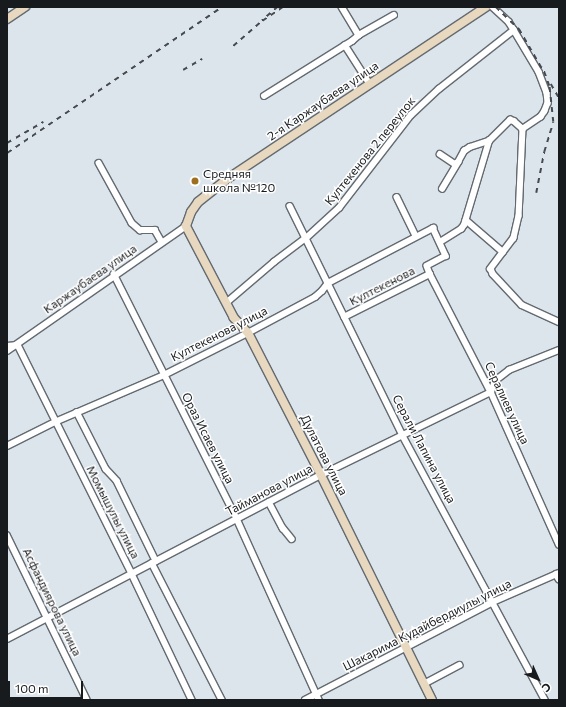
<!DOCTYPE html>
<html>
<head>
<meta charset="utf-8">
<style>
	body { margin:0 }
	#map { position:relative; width:566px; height:707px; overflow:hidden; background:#dce4ec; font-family:Commissioner,sans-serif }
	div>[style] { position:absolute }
	.roads { filter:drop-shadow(1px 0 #636a70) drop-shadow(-1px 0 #636a70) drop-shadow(0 1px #636a70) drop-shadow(0 -1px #636a70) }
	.street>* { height:5.5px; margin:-2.75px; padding:0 2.75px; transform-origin:2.75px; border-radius:2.75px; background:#fff }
	.secondary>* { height:8px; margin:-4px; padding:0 4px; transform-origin:4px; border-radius:4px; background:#e7d8bf }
	.rail>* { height:1.5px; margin-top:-0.75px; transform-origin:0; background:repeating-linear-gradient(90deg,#464a4e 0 5px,transparent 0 10px) }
	.dots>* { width:11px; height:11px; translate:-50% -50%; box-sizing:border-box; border:2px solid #fff; border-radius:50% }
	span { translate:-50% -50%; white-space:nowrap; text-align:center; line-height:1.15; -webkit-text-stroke:3px #fff; paint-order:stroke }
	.street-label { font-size:12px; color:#181b1e }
	.poi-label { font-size:12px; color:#181b1e }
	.left { translate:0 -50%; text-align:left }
	.frame { position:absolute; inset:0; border:8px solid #181b1e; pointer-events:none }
	.north { position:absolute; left:518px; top:659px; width:40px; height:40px; -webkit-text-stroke:3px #fff; paint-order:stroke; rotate:135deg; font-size:11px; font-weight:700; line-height:16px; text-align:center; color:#181b1e }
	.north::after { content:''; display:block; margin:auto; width:14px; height:18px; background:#181b1e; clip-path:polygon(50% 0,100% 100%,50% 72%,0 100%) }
	.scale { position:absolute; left:8px; top:681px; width:75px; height:18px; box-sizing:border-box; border:2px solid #181b1e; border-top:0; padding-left:5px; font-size:12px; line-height:14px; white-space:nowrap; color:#181b1e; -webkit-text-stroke:3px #fff; paint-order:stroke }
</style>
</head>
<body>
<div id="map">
	<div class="roads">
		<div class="street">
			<div style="left:342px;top:7px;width:33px;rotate:59deg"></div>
			<div style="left:493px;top:7px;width:22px;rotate:43deg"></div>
			<div style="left:509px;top:22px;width:9px;rotate:58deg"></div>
			<div style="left:514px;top:30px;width:49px;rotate:59.2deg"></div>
			<div style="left:539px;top:72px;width:22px;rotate:69deg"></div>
			<div style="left:547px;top:93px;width:10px;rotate:84deg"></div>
			<div style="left:548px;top:103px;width:9px;rotate:111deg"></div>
			<div style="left:545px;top:111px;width:7px;rotate:124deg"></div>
			<div style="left:541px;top:117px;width:22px;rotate:146deg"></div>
			<div style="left:345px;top:45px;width:46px;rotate:57.3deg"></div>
			<div style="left:264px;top:96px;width:104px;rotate:-32deg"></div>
			<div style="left:352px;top:41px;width:9px;rotate:-41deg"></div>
			<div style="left:359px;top:35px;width:40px;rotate:-29.7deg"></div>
			<div style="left:440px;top:154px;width:18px;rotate:34deg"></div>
			<div style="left:455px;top:164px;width:4px;rotate:-34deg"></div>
			<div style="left:458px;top:162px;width:13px;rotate:-61deg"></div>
			<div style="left:464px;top:151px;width:7px;rotate:-34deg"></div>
			<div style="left:470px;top:147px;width:20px;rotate:-18deg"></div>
			<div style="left:99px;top:163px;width:68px;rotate:61.2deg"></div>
			<div style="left:132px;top:223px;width:11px;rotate:41deg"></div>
			<div style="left:140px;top:230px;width:15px"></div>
			<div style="left:155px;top:230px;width:14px;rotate:60deg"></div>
			<div style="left:442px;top:189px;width:31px;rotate:-59deg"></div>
			<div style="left:397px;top:197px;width:43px;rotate:64deg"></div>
			<div style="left:290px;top:206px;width:256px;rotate:63.8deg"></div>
			<div style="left:403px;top:436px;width:300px;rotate:61.7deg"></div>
			<div style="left:466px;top:220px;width:49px;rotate:40.9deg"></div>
			<div style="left:440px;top:242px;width:25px;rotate:-32deg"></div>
			<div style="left:461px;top:229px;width:5px;rotate:-53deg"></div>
			<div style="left:464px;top:225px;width:88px;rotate:-73.4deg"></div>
			<div style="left:489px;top:141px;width:30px;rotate:-45deg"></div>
			<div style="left:510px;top:120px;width:4px;rotate:14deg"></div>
			<div style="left:514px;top:121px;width:12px;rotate:42deg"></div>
			<div style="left:523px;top:129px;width:87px;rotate:92.6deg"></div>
			<div style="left:519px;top:216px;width:23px;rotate:103deg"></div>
			<div style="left:514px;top:238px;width:39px;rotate:127deg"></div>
			<div style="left:491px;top:269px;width:5px;rotate:68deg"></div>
			<div style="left:493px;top:274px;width:42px;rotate:46.9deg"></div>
			<div style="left:522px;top:305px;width:41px;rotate:24.7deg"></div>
			<div style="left:114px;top:274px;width:274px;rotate:63.3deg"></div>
			<div style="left:237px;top:519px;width:199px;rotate:65.6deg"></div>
			<div style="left:226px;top:303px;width:63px;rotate:-40.5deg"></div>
			<div style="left:274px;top:262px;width:39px;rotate:-37deg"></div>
			<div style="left:305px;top:239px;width:46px;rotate:-42.4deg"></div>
			<div style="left:339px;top:208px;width:118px;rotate:-52.3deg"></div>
			<div style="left:411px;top:115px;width:38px;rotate:-43deg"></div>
			<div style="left:439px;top:89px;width:95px;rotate:-38.2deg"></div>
			<div style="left:344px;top:317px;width:96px;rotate:-26.6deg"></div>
			<div style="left:7px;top:346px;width:11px;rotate:-5deg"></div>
			<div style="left:18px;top:345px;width:256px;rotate:63.5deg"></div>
			<div style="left:132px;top:574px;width:140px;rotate:64.5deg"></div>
			<div style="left:7px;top:351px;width:218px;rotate:-34.9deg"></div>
			<div style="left:77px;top:412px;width:64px;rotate:63deg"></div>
			<div style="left:106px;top:469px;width:16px;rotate:47deg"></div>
			<div style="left:117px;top:481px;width:89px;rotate:64deg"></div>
			<div style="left:7px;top:446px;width:54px;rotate:-26.6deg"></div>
			<div style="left:55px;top:422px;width:119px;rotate:-23.3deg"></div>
			<div style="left:164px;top:375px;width:94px;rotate:-26.6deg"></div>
			<div style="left:248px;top:333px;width:76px;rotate:-28.2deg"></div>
			<div style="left:315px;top:297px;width:9px;rotate:-41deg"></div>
			<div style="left:322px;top:291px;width:10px;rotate:-53deg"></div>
			<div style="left:328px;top:283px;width:119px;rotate:-27.6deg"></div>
			<div style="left:433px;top:228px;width:31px;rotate:65deg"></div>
			<div style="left:446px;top:256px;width:21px;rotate:152deg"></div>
			<div style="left:427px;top:266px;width:9px;rotate:69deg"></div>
			<div style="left:430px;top:274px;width:133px;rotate:62.7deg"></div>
			<div style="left:491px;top:392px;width:167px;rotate:65.9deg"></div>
			<div style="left:269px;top:502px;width:30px;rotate:62deg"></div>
			<div style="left:283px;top:528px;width:14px;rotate:51deg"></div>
			<div style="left:7px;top:535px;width:183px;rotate:64.1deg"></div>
			<div style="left:152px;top:563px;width:154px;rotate:62.9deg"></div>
			<div style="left:556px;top:574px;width:6px;rotate:59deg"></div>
			<div style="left:7px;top:639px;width:354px;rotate:-27.6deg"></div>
			<div style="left:321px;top:475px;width:189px;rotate:-26deg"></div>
			<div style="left:491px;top:392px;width:12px;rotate:-70deg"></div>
			<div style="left:495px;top:381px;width:18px;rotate:-38deg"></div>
			<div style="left:509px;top:370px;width:54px;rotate:-21.8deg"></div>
			<div style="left:424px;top:684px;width:40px;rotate:-28deg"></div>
			<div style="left:305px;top:700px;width:212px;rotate:-27.5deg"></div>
			<div style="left:493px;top:602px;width:72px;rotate:-23.7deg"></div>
		</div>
		<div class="secondary">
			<div style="left:7px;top:19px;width:22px;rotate:-34deg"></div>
			<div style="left:432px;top:700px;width:251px;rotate:-116.3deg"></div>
			<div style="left:321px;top:475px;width:160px;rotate:-117.2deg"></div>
			<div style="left:248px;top:333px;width:21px;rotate:-133deg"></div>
			<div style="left:234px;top:318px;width:104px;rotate:-117.6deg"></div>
			<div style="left:186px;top:226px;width:15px;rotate:-70deg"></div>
			<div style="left:191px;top:212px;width:12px;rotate:-55deg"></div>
			<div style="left:198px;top:202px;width:37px;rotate:-38deg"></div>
			<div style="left:227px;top:179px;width:311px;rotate:-33.6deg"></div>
		</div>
	</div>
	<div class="rail">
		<div style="left:278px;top:7px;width:21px;rotate:139deg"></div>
		<div style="left:262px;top:21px;width:25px;rotate:-34deg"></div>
		<div style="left:496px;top:7px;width:32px;rotate:44deg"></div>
		<div style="left:519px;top:29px;width:50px;rotate:59.8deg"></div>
		<div style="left:233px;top:46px;width:38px;rotate:-41deg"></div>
		<div style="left:183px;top:70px;width:22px;rotate:-30deg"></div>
		<div style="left:551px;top:84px;width:16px;rotate:60deg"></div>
		<div style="left:7px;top:143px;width:42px;rotate:-30.3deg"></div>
		<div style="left:7px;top:153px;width:260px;rotate:-34.2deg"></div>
		<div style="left:536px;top:193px;width:42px;rotate:-79deg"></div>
		<div style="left:544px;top:152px;width:31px;rotate:-73deg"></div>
		<div style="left:553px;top:122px;width:36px;rotate:-96deg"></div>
		<div style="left:549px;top:86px;width:20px;rotate:-110deg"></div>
	</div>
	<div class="dots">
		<div style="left:195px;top:181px;background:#9d7020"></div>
	</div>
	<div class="street-label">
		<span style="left:323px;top:101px;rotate:-34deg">2-я Каржаубаева улица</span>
		<span style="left:370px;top:151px;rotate:-51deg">Култекенова 2 переулок</span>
		<span style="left:90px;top:279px;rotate:-35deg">Каржаубаева улица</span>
		<span style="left:382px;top:286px;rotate:-27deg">Култекенова</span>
		<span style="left:219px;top:334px;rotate:-27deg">Култекенова улица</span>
		<span style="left:507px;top:403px;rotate:65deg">Сералиев улица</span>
		<span style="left:208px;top:438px;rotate:63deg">Ораз Исаев улица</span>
		<span style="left:424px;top:449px;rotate:62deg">Серали Лапина улица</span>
		<span style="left:324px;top:455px;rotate:63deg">Дулатова улица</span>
		<span style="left:269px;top:490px;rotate:-28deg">Тайманова улица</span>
		<span style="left:113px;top:512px;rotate:63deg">Момышулы улица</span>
		<span style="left:52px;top:602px;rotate:64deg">Асфандиярова улица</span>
		<span style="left:427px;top:625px;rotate:-27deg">Шакарима Кудайбердиулы улица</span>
	</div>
	<div class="poi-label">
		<span class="left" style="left:203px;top:181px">Средняя<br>школа №120</span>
	</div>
	<div class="frame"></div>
	<div class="north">С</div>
	<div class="scale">100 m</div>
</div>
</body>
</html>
